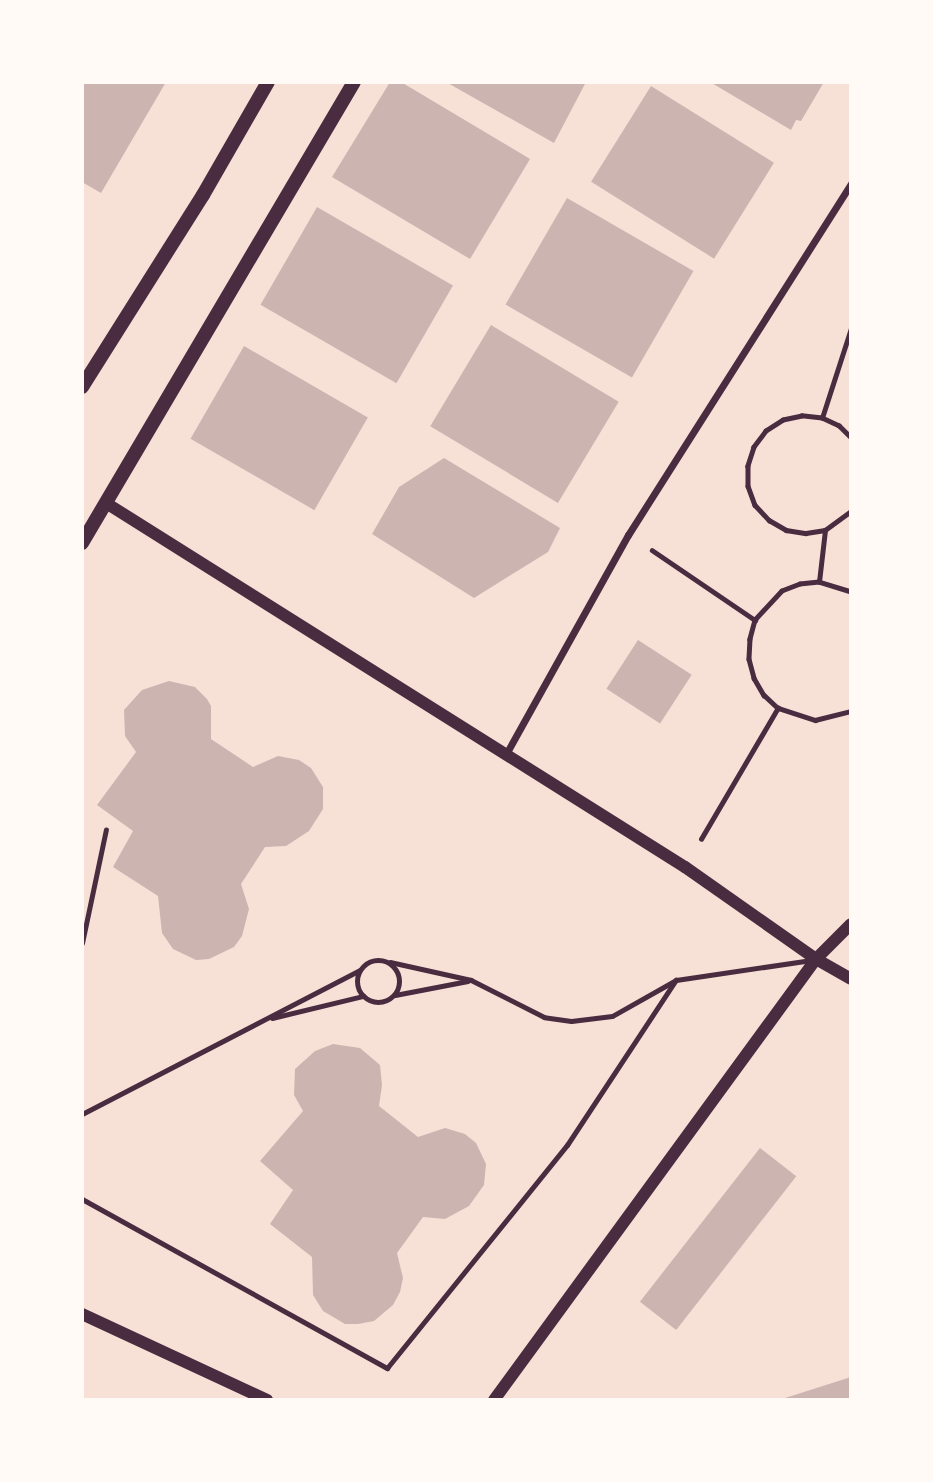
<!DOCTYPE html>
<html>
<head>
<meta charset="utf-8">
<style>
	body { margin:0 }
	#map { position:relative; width:933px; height:1482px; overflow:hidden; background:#f7e1d7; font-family:"Fira Sans",sans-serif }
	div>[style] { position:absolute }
	.building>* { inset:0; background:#ccb4b1; transform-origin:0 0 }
	.path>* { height:4.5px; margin:-2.25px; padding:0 2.25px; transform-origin:2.25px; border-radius:2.25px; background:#4a2c40 }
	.service>* { height:5px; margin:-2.5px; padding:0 2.5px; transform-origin:2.5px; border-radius:2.5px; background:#4a2c40 }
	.service>.ring { margin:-2.5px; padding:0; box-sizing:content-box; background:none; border:5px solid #4a2c40; border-radius:50% }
	.minor>* { height:7px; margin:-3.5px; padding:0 3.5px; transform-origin:3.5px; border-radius:3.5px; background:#4a2c40 }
	.tertiary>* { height:12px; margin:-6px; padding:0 6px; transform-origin:6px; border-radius:6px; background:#4a2c40 }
	.secondary>* { height:14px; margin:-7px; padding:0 7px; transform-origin:7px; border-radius:7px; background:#4a2c40 }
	span { translate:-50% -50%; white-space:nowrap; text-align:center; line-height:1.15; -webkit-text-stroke:5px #fffaf5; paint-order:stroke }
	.frame { position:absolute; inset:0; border:84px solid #fffaf5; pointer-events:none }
</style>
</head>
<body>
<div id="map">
	<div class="building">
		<div style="clip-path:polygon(82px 82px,166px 82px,101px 193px,82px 182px)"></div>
		<div style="clip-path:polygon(390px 82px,401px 82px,530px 159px,470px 259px,332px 177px)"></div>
		<div style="clip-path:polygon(446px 82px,586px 82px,554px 143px)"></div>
		<div style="clip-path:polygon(710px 82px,824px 82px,801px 121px,796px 120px,791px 130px)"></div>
		<div style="left:651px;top:86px;width:145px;height:113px;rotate:32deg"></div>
		<div style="left:567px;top:198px;width:146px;height:123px;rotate:30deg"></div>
		<div style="left:317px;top:207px;width:157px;height:113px;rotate:30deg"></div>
		<div style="left:491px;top:325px;width:149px;height:118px;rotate:31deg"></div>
		<div style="left:244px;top:346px;width:143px;height:107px;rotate:30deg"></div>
		<div style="clip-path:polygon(444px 458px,560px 528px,548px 552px,474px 598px,372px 534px,399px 487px)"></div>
		<div style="left:638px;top:640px;width:64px;height:58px;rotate:33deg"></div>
		<div style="clip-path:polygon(169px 681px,195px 687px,207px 699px,211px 706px,211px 739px,253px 767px,278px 756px,299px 760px,311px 768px,323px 787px,323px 809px,309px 831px,286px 846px,265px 847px,241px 884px,249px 909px,242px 936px,234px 947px,209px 959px,196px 960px,173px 949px,162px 933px,158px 896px,113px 867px,133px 831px,97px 805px,136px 752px,125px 736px,124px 710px,142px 690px)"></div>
		<div style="clip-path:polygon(333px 1044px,360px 1048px,380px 1065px,382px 1085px,379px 1106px,418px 1137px,445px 1128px,465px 1134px,476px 1143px,486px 1164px,484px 1185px,469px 1206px,445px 1219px,423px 1217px,397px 1253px,403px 1278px,400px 1292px,393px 1305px,374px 1321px,358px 1324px,345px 1324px,323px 1311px,313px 1295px,312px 1257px,270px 1224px,293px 1190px,260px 1161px,303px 1111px,294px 1095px,295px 1069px,315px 1051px)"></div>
		<div style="left:760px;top:1148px;width:46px;height:195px;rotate:38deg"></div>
		<div style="clip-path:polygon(851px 1377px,851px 1400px,783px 1400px,782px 1399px)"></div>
	</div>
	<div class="path">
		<div style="left:822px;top:418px;width:95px;rotate:-72.1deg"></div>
		<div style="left:851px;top:438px;width:17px;rotate:-135deg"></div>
		<div style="left:839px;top:426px;width:19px;rotate:-155deg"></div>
		<div style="left:822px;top:418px;width:20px;rotate:-174deg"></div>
		<div style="left:802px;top:416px;width:19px;rotate:168deg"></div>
		<div style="left:783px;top:420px;width:20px;rotate:147deg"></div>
		<div style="left:766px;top:431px;width:20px;rotate:127deg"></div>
		<div style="left:754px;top:447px;width:20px;rotate:108deg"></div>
		<div style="left:748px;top:466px;width:20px;rotate:90deg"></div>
		<div style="left:748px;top:486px;width:20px;rotate:70deg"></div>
		<div style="left:755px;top:505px;width:21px;rotate:47deg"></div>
		<div style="left:769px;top:520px;width:20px;rotate:30deg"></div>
		<div style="left:786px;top:530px;width:20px;rotate:9deg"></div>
		<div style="left:806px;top:533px;width:19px;rotate:-9deg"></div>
		<div style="left:825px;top:530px;width:32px;rotate:-36deg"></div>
		<div style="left:652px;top:550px;width:125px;rotate:34.2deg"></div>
		<div style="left:819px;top:582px;width:52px;rotate:-83.4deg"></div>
		<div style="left:851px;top:592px;width:34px;rotate:-163deg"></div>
		<div style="left:819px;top:582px;width:19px;rotate:174deg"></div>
		<div style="left:800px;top:584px;width:19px;rotate:159deg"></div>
		<div style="left:782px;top:591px;width:40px;rotate:133deg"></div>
		<div style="left:755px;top:620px;width:20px;rotate:105deg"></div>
		<div style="left:750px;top:639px;width:20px;rotate:93deg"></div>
		<div style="left:749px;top:659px;width:20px;rotate:75deg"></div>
		<div style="left:754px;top:678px;width:20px;rotate:60deg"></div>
		<div style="left:764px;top:695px;width:19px;rotate:43deg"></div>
		<div style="left:778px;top:708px;width:39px;rotate:18deg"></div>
		<div style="left:815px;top:720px;width:37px;rotate:-14deg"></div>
		<div style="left:701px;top:839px;width:152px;rotate:-59.6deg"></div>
	</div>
	<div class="service">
		<div style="left:82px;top:943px;width:116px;rotate:-78.1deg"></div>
		<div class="ring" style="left:357px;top:960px;width:37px;height:37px"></div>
		<div style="left:676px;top:980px;width:137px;rotate:-8.4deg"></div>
		<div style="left:395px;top:995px;width:74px;rotate:-10.9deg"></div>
		<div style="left:272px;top:1018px;width:94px;rotate:-13.6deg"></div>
		<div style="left:82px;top:1114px;width:313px;rotate:-27.4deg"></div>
		<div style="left:82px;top:1199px;width:349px;rotate:29deg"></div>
		<div style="left:387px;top:1368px;width:287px;rotate:-51.1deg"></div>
		<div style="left:567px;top:1145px;width:198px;rotate:-56.6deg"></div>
		<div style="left:676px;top:980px;width:73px;rotate:150.6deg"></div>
		<div style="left:612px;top:1016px;width:41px;rotate:173deg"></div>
		<div style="left:571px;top:1021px;width:27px;rotate:-172deg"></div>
		<div style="left:544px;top:1017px;width:82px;rotate:-153.1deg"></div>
		<div style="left:471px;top:980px;width:83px;rotate:-167.5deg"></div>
	</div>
	<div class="minor">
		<div style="left:506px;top:754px;width:251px;rotate:-60.9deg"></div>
		<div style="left:628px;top:535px;width:417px;rotate:-57.6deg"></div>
	</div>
	<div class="tertiary">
		<div style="left:106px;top:503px;width:684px;rotate:32.16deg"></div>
		<div style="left:685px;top:867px;width:160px;rotate:35.1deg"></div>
		<div style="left:816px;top:959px;width:49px;rotate:-45deg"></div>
		<div style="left:82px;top:1314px;width:204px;rotate:24.9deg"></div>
		<div style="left:494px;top:1400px;width:546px;rotate:-53.86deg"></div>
		<div style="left:816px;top:959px;width:40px;rotate:29.7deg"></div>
	</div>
	<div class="secondary">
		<div style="left:82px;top:387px;width:227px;rotate:-57.8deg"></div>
		<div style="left:203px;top:195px;width:130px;rotate:-60.1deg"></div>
		<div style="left:82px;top:543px;width:535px;rotate:-59.46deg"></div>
	</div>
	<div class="frame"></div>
</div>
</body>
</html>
